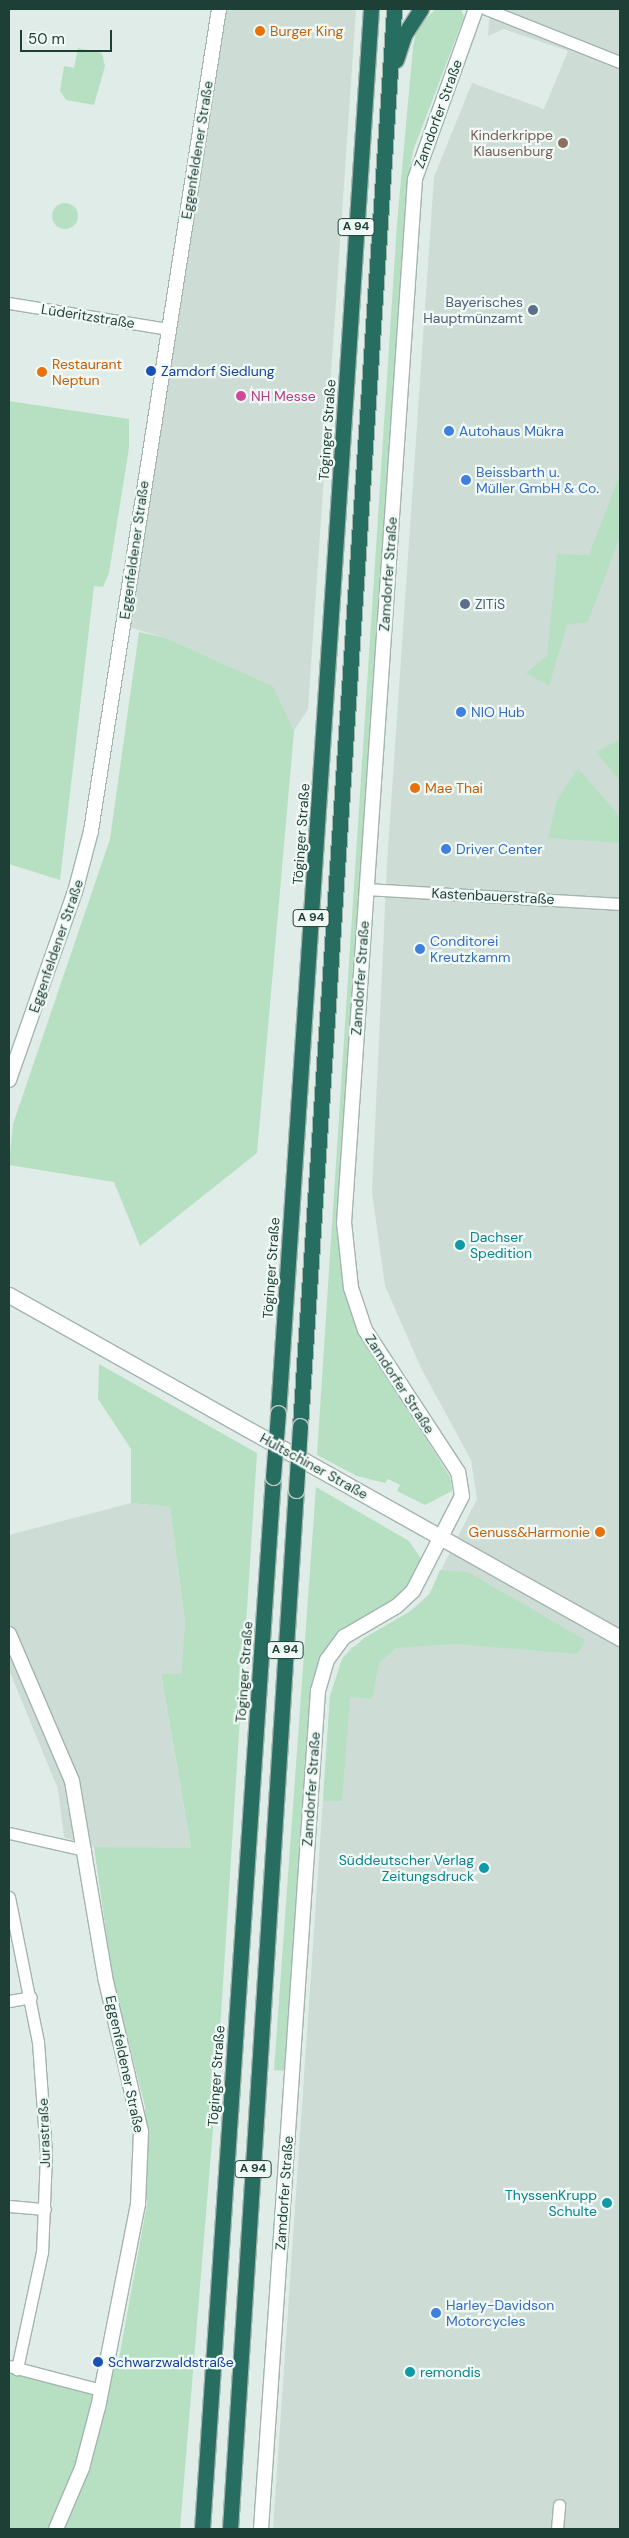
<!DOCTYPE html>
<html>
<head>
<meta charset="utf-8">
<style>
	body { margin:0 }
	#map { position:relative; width:629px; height:2538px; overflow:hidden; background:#e0ece7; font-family:"DM Sans",sans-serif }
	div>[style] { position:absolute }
	.built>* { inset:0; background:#cedcd6 }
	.green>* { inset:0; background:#b6e0c1 }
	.round { border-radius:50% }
	.roads { filter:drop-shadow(1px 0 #a2b5ae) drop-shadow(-1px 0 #a2b5ae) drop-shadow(0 1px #a2b5ae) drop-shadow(0 -1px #a2b5ae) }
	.minor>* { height:11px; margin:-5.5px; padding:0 5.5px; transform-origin:5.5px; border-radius:5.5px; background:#fff }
	.tertiary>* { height:14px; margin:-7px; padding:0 7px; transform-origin:7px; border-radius:7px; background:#fff }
	.secondary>* { height:15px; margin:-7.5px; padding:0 7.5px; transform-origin:7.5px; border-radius:7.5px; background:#fff }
	.motorway>* { height:15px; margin:-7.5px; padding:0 7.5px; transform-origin:7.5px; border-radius:7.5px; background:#276e60 }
	.bridges { filter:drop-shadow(1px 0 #c0c9c7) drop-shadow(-1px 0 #c0c9c7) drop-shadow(0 1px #c0c9c7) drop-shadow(0 -1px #c0c9c7) }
	.motorway-bridge>* { height:15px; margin:-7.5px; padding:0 7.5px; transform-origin:7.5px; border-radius:7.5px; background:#276e60 }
	.dots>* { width:14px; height:14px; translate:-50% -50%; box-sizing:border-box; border:2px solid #f0f9f5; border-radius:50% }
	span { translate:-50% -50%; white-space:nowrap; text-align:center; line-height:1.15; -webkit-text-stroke:4.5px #f0f9f5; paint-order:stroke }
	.shield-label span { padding:1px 4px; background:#f0f9f5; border:1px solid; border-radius:4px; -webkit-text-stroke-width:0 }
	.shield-label { font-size:12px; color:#1e3f36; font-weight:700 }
	.food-label { font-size:14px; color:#c56008 }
	.left { translate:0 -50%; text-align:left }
	.right { translate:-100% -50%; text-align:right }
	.street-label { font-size:14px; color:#1e3f36 }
	.education-label { font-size:14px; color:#785e54 }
	.service-label { font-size:14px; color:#4e5e75 }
	.transit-label { font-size:14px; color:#164399 }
	.hotel-label { font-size:14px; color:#b23c85 }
	.shop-label { font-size:14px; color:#366cbe }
	.culture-label { font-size:14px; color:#0d838f }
	.frame { position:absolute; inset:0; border:10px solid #1e3f36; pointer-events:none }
	.scale { position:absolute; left:20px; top:30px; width:92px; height:22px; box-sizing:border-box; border:2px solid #1e3f36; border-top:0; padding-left:6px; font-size:15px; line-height:18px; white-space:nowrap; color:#1e3f36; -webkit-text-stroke:4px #f0f9f5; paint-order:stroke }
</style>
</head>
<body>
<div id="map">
	<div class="built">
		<div style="clip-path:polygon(212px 9px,356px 9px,308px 709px,294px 731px,273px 686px,166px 638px,118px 624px)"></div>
		<div style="clip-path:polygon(490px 9px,620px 9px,620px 2529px,273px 2529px,330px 1696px,342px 1659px,351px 1648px,400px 1620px,429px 1594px,477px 1499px,471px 1460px,421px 1368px,385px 1286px,372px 1192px,387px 863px,434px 177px,472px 83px,544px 109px,568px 51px,504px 29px,488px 36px)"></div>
		<div style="clip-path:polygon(131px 1503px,170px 1507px,185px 1622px,181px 1675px,161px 1675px,191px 1849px,94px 1847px,64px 1837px,58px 1789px,9px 1670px,9px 1535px)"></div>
	</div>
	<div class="green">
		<div style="clip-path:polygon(436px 9px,461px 9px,464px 17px,413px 151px,406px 193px,337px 1228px,343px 1285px,358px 1331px,450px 1477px,452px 1491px,425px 1505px,397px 1491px,400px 1485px,388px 1479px,385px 1483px,357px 1476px,317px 1455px,397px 224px,413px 47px,417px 27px)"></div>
		<div style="clip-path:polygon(78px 48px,102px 53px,105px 66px,94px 105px,66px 100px,60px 91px,64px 66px,74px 68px)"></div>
		<div class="round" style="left:52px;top:203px;width:26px;height:26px"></div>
		<div style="clip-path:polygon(9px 401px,129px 419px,129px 448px,109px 573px,103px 587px,94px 586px,60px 880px,9px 864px)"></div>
		<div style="clip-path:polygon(620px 474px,620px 536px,588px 622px,567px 625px,549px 686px,526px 673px,547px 656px,557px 554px,589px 555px)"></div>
		<div style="clip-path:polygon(139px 632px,166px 638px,273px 686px,294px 731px,257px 1153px,140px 1246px,114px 1182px,9px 1165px,13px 1124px,110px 839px)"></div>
		<div style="clip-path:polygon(620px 739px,620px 781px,596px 752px)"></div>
		<div style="clip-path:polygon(578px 768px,620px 817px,620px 843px,548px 838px,557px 800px)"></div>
		<div style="clip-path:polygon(99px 1364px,257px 1453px,216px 2093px,180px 2529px,9px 2529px,9px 2372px,83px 2392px,118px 2364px,147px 2204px,145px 2106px,113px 1981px,94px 1847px,191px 1848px,161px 1674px,181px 1674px,185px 1622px,170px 1507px,131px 1503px,131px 1449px,98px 1399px)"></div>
		<div style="clip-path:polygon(316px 1487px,409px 1541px,422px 1560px,404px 1593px,341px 1630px,315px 1670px,285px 2071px,274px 2070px)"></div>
		<div style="clip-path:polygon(440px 1570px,468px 1572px,585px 1640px,577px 1654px,455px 1644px,396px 1648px,379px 1663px,372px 1699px,350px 1697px,342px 1801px,323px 1801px,330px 1696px,342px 1659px,364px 1638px,414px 1609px,430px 1594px)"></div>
	</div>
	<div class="roads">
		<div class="minor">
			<div style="left:486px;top:9px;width:144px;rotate:21.6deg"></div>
			<div style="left:9px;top:303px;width:161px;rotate:9.3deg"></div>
			<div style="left:367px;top:889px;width:253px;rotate:3.4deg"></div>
			<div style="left:9px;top:1833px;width:78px;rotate:12.6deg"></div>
			<div style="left:9px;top:1897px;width:148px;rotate:78.7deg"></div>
			<div style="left:38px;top:2042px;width:112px;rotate:85.9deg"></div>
			<div style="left:46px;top:2154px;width:98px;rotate:92.3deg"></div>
			<div style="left:42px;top:2252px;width:120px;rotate:102.1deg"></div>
			<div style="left:9px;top:2001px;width:22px;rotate:-10deg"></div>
			<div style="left:9px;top:2206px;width:36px;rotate:5deg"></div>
			<div style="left:9px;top:2366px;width:95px;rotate:14.6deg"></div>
			<div style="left:557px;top:2529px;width:24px;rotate:-85deg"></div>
		</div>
		<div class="tertiary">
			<div style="left:9px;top:1080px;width:199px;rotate:-70.7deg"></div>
			<div style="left:75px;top:892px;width:63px;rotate:-75.3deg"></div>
			<div style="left:91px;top:831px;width:832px;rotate:-81.15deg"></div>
			<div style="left:9px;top:1634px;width:160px;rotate:66.8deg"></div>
			<div style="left:72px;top:1781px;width:199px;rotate:80.4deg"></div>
			<div style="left:105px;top:1977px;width:159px;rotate:76.9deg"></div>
			<div style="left:141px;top:2132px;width:72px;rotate:92.4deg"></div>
			<div style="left:138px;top:2204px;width:207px;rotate:101.1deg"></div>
			<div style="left:98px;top:2407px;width:63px;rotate:104.7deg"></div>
			<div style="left:82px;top:2468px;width:66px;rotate:113.1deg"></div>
			<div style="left:261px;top:2529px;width:840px;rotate:-86.11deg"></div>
			<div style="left:318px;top:1691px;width:32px;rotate:-74deg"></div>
			<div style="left:327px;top:1660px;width:29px;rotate:-54deg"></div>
			<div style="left:344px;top:1637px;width:61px;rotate:-30.3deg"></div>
			<div style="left:397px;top:1606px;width:22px;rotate:-43deg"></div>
			<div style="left:413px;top:1591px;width:107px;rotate:-62.7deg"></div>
			<div style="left:462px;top:1496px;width:24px;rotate:-99deg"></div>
			<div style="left:458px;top:1472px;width:170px;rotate:-123.2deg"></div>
			<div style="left:365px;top:1330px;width:44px;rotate:-108.4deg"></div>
			<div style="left:351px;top:1288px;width:65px;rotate:-96.1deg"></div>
			<div style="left:344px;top:1223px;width:1046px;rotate:-86.11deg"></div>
			<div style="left:415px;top:179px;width:181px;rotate:-70.3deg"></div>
		</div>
		<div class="secondary">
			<div style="left:9px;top:1295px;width:701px;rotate:29.31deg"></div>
		</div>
		<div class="motorway">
			<div style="left:396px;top:60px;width:26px;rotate:-72deg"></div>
			<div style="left:404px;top:35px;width:31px;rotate:-57deg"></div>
			<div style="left:278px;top:1413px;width:1407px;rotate:-86.21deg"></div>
			<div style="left:300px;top:1426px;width:1420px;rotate:-86.2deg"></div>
			<div style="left:202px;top:2529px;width:1054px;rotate:-86.14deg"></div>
			<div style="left:230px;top:2529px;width:1041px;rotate:-86.37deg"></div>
		</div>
	</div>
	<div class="bridges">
		<div class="motorway-bridge">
			<div style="left:273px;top:1477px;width:64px;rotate:-85.5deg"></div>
			<div style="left:296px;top:1490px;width:64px;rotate:-86.4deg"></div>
		</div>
	</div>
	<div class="dots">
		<div style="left:260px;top:31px;background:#e8710a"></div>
		<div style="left:563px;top:143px;background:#8d6e63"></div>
		<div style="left:533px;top:310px;background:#5c6f8a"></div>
		<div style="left:151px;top:371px;background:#1a4fb4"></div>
		<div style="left:42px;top:372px;background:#e8710a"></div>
		<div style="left:241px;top:396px;background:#d1479c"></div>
		<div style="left:449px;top:431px;background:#3f7fe0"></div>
		<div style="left:466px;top:480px;background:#3f7fe0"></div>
		<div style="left:465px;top:604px;background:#5c6f8a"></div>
		<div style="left:461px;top:712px;background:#3f7fe0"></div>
		<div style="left:415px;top:788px;background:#e8710a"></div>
		<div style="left:446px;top:849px;background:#3f7fe0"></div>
		<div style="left:420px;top:949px;background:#3f7fe0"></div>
		<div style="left:460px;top:1245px;background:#0f9aa8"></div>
		<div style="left:600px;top:1532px;background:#e8710a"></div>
		<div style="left:484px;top:1868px;background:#0f9aa8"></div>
		<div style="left:607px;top:2203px;background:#0f9aa8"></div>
		<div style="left:436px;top:2313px;background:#3f7fe0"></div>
		<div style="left:98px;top:2362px;background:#1a4fb4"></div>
		<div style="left:410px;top:2372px;background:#0f9aa8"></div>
	</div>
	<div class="shield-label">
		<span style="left:356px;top:227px">A 94</span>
		<span style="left:311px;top:918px">A 94</span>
		<span style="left:285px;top:1650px">A 94</span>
		<span style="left:253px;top:2169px">A 94</span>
	</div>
	<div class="food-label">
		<span class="left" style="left:270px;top:31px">Burger King</span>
		<span class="left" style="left:52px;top:372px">Restaurant<br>Neptun</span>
		<span class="left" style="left:425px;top:788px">Mae Thai</span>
		<span class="right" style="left:590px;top:1532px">Genuss&amp;Harmonie</span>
	</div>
	<div class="street-label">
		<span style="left:438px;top:114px;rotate:-70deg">Zamdorfer Straße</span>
		<span style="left:197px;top:150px;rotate:-81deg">Eggenfeldener Straße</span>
		<span style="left:88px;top:316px;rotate:9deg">Lüderitzstraße</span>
		<span style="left:327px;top:430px;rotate:-86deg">Töginger Straße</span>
		<span style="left:134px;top:550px;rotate:-82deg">Eggenfeldener Straße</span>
		<span style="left:388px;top:574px;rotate:-86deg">Zamdorfer Straße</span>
		<span style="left:301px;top:834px;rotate:-86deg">Töginger Straße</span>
		<span style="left:493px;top:896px;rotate:3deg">Kastenbauerstraße</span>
		<span style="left:56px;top:946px;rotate:-71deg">Eggenfeldener Straße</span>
		<span style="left:360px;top:978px;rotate:-86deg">Zamdorfer Straße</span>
		<span style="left:271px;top:1268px;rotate:-86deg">Töginger Straße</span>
		<span style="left:400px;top:1384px;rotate:57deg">Zamdorfer Straße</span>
		<span style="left:314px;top:1466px;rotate:29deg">Hultschiner Straße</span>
		<span style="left:244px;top:1672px;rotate:-86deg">Töginger Straße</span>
		<span style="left:311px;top:1789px;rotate:-86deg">Zamdorfer Straße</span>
		<span style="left:125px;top:2064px;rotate:78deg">Eggenfeldener Straße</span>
		<span style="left:216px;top:2076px;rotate:-86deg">Töginger Straße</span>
		<span style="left:44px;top:2133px;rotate:-92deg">Jurastraße</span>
		<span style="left:284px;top:2193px;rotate:-86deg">Zamdorfer Straße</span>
	</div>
	<div class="education-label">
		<span class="right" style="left:553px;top:143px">Kinderkrippe<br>Klausenburg</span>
	</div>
	<div class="service-label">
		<span class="right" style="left:523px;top:310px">Bayerisches<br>Hauptmünzamt</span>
		<span class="left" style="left:475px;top:604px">ZITiS</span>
	</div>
	<div class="transit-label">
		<span class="left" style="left:161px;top:371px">Zamdorf Siedlung</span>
		<span class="left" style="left:108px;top:2362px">Schwarzwaldstraße</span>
	</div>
	<div class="hotel-label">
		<span class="left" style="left:251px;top:396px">NH Messe</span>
	</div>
	<div class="shop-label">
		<span class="left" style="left:459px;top:431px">Autohaus Mükra</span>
		<span class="left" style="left:476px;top:480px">Beissbarth u.<br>Müller GmbH &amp; Co.</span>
		<span class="left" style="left:471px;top:712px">NIO Hub</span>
		<span class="left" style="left:456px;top:849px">Driver Center</span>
		<span class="left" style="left:430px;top:949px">Conditorei<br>Kreutzkamm</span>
		<span class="left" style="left:446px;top:2313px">Harley-Davidson<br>Motorcycles</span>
	</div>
	<div class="culture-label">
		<span class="left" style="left:470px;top:1245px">Dachser<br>Spedition</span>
		<span class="right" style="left:474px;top:1868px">Süddeutscher Verlag<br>Zeitungsdruck</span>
		<span class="right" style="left:597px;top:2203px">ThyssenKrupp<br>Schulte</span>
		<span class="left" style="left:420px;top:2372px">remondis</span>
	</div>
	<div class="frame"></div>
	<div class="scale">50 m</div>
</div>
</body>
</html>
